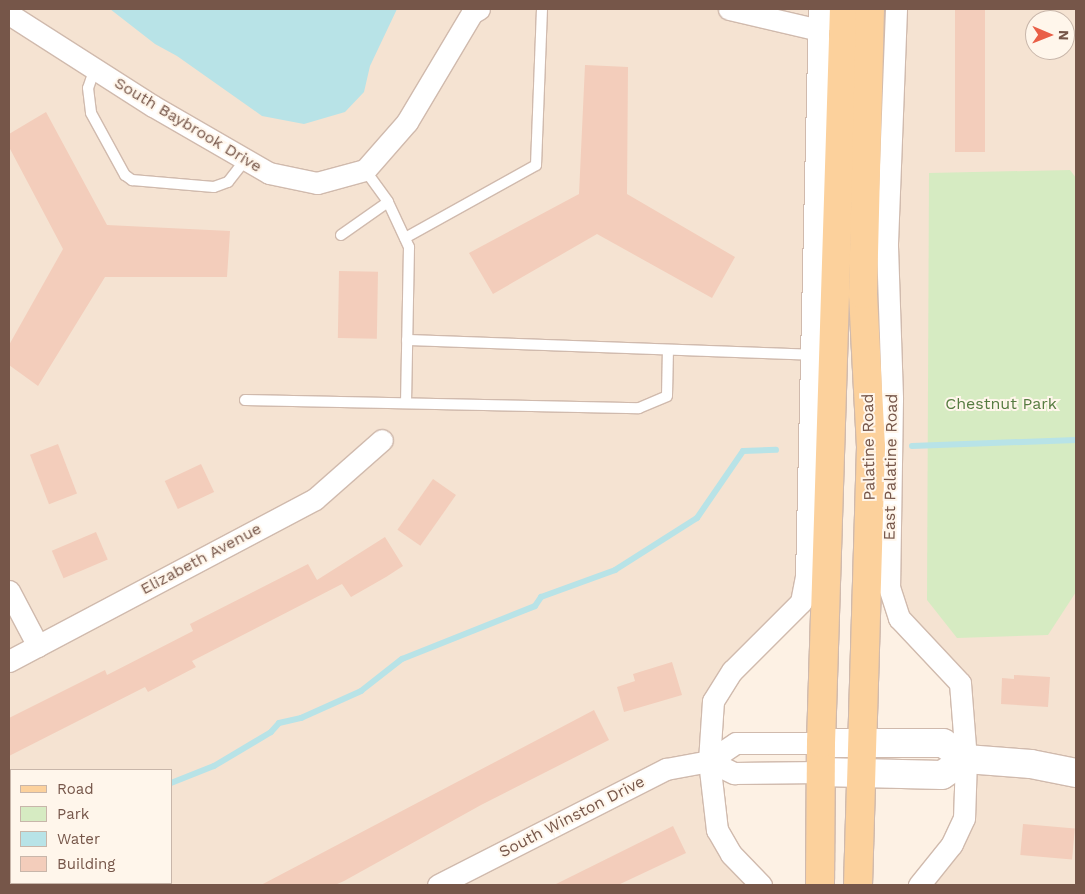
<!DOCTYPE html>
<html>
<head>
<meta charset="utf-8">
<style>
	body { margin:0 }
	#map { position:relative; width:1085px; height:894px; overflow:hidden; background:#fdf1e4; font-family:"Work Sans",sans-serif }
	div>[style] { position:absolute }
	.residential>* { inset:0; background:#f5e3d2 }
	.green>* { inset:0; background:#d6ebc2 }
	.water>* { inset:0; background:#b8e3e7 }
	.stream>* { height:6px; margin:-3px; padding:0 3px; transform-origin:3px; border-radius:3px; background:#b8e3e7 }
	.building>* { inset:0; background:#f3cdbb; transform-origin:0 0 }
	.roads { filter:drop-shadow(1px 0 #d0baad) drop-shadow(-1px 0 #d0baad) drop-shadow(0 1px #d0baad) drop-shadow(0 -1px #d0baad) }
	.lane>* { height:10px; margin:-5px; padding:0 5px; transform-origin:5px; border-radius:5px; background:#fff }
	.street>* { height:21px; margin:-10.5px; padding:0 10.5px; transform-origin:10.5px; border-radius:10.5px; background:#fff }
	.secondary>* { height:28px; margin:-14px; padding:0 14px; transform-origin:14px; border-radius:14px; background:#fff }
	.primary>* { height:28px; margin:-14px; padding:0 14px; transform-origin:14px; border-radius:14px; background:#fcd19c }
	span { translate:-50% -50%; white-space:nowrap; text-align:center; line-height:1.15; -webkit-text-stroke:4px #fff6eb; paint-order:stroke }
	.street-label { font-size:16px; color:#765649 }
	.park-label { font-size:16px; color:#567c41 }
	.frame { position:absolute; inset:0; border:10px solid #765649; pointer-events:none }
	.legend { position:absolute; left:10px; top:769px; width:162px; height:115px; box-sizing:border-box; background:#fff6eb; border:1px solid #c8b6aa; margin:0; padding:6px 9px; list-style:none; font-size:15px; color:#765649 }
	.legend li { display:flex; align-items:center; gap:10px; height:25px }
	.legend b { width:25px; border:1px solid #c8b6aa }
	.north { position:absolute; left:1025px; top:10px; width:50px; height:50px; box-sizing:border-box; background:#fff6eb; border:1px solid #c8b6aa; border-radius:50%; rotate:91deg; font-size:14px; font-weight:700; line-height:20px; text-align:center; color:#765649 }
	.north::after { content:''; display:block; margin:auto; width:18px; height:22px; background:#e95f47; clip-path:polygon(50% 0,100% 100%,50% 72%,0 100%) }
</style>
</head>
<body>
<div id="map">
	<div class="residential">
		<div style="clip-path:polygon(evenodd,9px 9px,819px 9px,806px 577px,713px 702px,717px 830px,761px 885px,9px 885px,9px 9px,11px 770px,171px 770px,171px 883px,11px 883px,11px 770px)"></div>
		<div style="clip-path:polygon(evenodd,870px 9px,1076px 9px,1076px 885px,919px 885px,964px 818px,960px 683px,899px 618px,863px 294px,870px 9px,1035px 20px,1065px 20px,1065px 50px,1035px 50px,1035px 20px)"></div>
	</div>
	<div class="green">
		<div style="clip-path:polygon(1070px 170px,1076px 178px,1076px 592px,1048px 635px,957px 638px,927px 600px,929px 173px)"></div>
	</div>
	<div class="water">
		<div style="clip-path:polygon(110px 9px,397px 9px,370px 66px,364px 92px,345px 112px,304px 124px,262px 116px,177px 56px,155px 44px)"></div>
	</div>
	<div class="stream">
		<div style="left:912px;top:446px;width:164px;rotate:-2.1deg"></div>
		<div style="left:171px;top:783px;width:46px;rotate:-21.6deg"></div>
		<div style="left:214px;top:766px;width:66px;rotate:-30.8deg"></div>
		<div style="left:271px;top:732px;width:12px;rotate:-48deg"></div>
		<div style="left:279px;top:723px;width:23px;rotate:-13deg"></div>
		<div style="left:301px;top:718px;width:66px;rotate:-24.2deg"></div>
		<div style="left:361px;top:691px;width:52px;rotate:-38deg"></div>
		<div style="left:402px;top:659px;width:143px;rotate:-21.7deg"></div>
		<div style="left:535px;top:606px;width:11px;rotate:-56deg"></div>
		<div style="left:541px;top:597px;width:79px;rotate:-20deg"></div>
		<div style="left:615px;top:570px;width:97px;rotate:-32.4deg"></div>
		<div style="left:697px;top:518px;width:81px;rotate:-55.5deg"></div>
		<div style="left:743px;top:451px;width:33px;rotate:-2deg"></div>
		<div style="left:9px;top:867px;width:3px;rotate:-45deg"></div>
	</div>
	<div class="building">
		<div style="left:955px;top:9px;width:30px;height:143px"></div>
		<div style="clip-path:polygon(585px 65px,628px 67px,627px 194px,735px 257px,712px 298px,597px 234px,493px 294px,469px 253px,579px 194px)"></div>
		<div style="clip-path:polygon(46px 112px,107px 225px,230px 231px,227px 277px,105px 277px,38px 386px,9px 365px,9px 345px,63px 249px,9px 147px,9px 134px)"></div>
		<div style="left:339px;top:271px;width:39px;height:67px;rotate:1deg"></div>
		<div style="left:58px;top:444px;width:53px;height:30px;rotate:69deg"></div>
		<div style="left:201px;top:464px;width:31px;height:40px;rotate:65deg"></div>
		<div style="left:433px;top:479px;width:28px;height:62px;rotate:35deg"></div>
		<div style="left:96px;top:532px;width:30px;height:48px;rotate:67deg"></div>
		<div style="clip-path:polygon(385px 537px,403px 566px,386px 577px,351px 597px,342px 584px,192px 661px,196px 667px,148px 692px,145px 687px,9px 756px,9px 718px,105px 670px,107px 675px,193px 631px,190px 624px,308px 564px,317px 580px)"></div>
		<div style="clip-path:polygon(672px 662px,682px 695px,624px 712px,617px 687px,635px 681px,633px 674px)"></div>
		<div style="clip-path:polygon(1014px 675px,1050px 677px,1048px 707px,1001px 704px,1002px 678px,1014px 679px)"></div>
		<div style="clip-path:polygon(594px 710px,609px 740px,481px 805px,344px 881px,335px 885px,261px 885px)"></div>
		<div style="left:1023px;top:824px;width:52px;height:31px;rotate:5deg"></div>
		<div style="clip-path:polygon(673px 826px,686px 853px,618px 885px,554px 885px)"></div>
	</div>
	<div class="roads">
		<div class="lane">
			<div style="left:95px;top:68px;width:21px;rotate:109deg"></div>
			<div style="left:88px;top:88px;width:25px;rotate:83deg"></div>
			<div style="left:91px;top:113px;width:71px;rotate:61.3deg"></div>
			<div style="left:125px;top:175px;width:9px;rotate:36deg"></div>
			<div style="left:132px;top:180px;width:82px;rotate:4.9deg"></div>
			<div style="left:214px;top:187px;width:15px;rotate:-20deg"></div>
			<div style="left:228px;top:182px;width:29px;rotate:-52deg"></div>
			<div style="left:365px;top:170px;width:39px;rotate:54deg"></div>
			<div style="left:388px;top:202px;width:50px;rotate:65deg"></div>
			<div style="left:409px;top:247px;width:156px;rotate:91.1deg"></div>
			<div style="left:341px;top:235px;width:57px;rotate:-35.1deg"></div>
			<div style="left:405px;top:238px;width:150px;rotate:-29.1deg"></div>
			<div style="left:536px;top:165px;width:156px;rotate:-87.8deg"></div>
			<div style="left:407px;top:340px;width:406px;rotate:2.1deg"></div>
			<div style="left:245px;top:400px;width:394px;rotate:1.2deg"></div>
			<div style="left:639px;top:408px;width:30px;rotate:-23deg"></div>
			<div style="left:667px;top:396px;width:46px;rotate:-88.8deg"></div>
		</div>
		<div class="street">
			<div style="left:729px;top:9px;width:92px;rotate:13.1deg"></div>
			<div style="left:896px;top:9px;width:237px;rotate:92.2deg"></div>
			<div style="left:887px;top:246px;width:153px;rotate:88.1deg"></div>
			<div style="left:892px;top:399px;width:188px;rotate:90.9deg"></div>
			<div style="left:889px;top:587px;width:33px;rotate:72deg"></div>
			<div style="left:899px;top:618px;width:89px;rotate:46.8deg"></div>
			<div style="left:960px;top:683px;width:76px;rotate:85.5deg"></div>
			<div style="left:966px;top:759px;width:59px;rotate:91.9deg"></div>
			<div style="left:964px;top:818px;width:29px;rotate:115deg"></div>
			<div style="left:952px;top:844px;width:53px;rotate:128.8deg"></div>
			<div style="left:9px;top:14px;width:171px;rotate:32.6deg"></div>
			<div style="left:153px;top:106px;width:134px;rotate:30deg"></div>
			<div style="left:269px;top:173px;width:49px;rotate:11.8deg"></div>
			<div style="left:317px;top:183px;width:50px;rotate:-15.2deg"></div>
			<div style="left:365px;top:170px;width:64px;rotate:-48.8deg"></div>
			<div style="left:407px;top:122px;width:127px;rotate:-59.2deg"></div>
			<div style="left:472px;top:13px;width:8px;rotate:-30deg"></div>
			<div style="left:9px;top:591px;width:62px;rotate:62.2deg"></div>
			<div style="left:9px;top:661px;width:346px;rotate:-27.9deg"></div>
			<div style="left:315px;top:499px;width:89px;rotate:-41.4deg"></div>
			<div style="left:709px;top:761px;width:28px;rotate:26deg"></div>
			<div style="left:734px;top:773px;width:87px;rotate:-0.7deg"></div>
			<div style="left:438px;top:885px;width:256px;rotate:-27deg"></div>
			<div style="left:666px;top:769px;width:44px;rotate:-10.5deg"></div>
			<div style="left:709px;top:761px;width:32px;rotate:-34deg"></div>
			<div style="left:736px;top:743px;width:85px"></div>
			<div style="left:761px;top:885px;width:43px;rotate:-134.1deg"></div>
			<div style="left:731px;top:854px;width:28px;rotate:-120deg"></div>
			<div style="left:717px;top:830px;width:69px;rotate:-96.6deg"></div>
			<div style="left:709px;top:761px;width:60px;rotate:-86.2deg"></div>
			<div style="left:713px;top:701px;width:36px;rotate:-58deg"></div>
			<div style="left:732px;top:671px;width:98px;rotate:-45deg"></div>
			<div style="left:801px;top:602px;width:25px;rotate:-79deg"></div>
			<div style="left:806px;top:577px;width:568px;rotate:-88.69deg"></div>
		</div>
		<div class="secondary">
			<div style="left:821px;top:743px;width:122px"></div>
			<div style="left:943px;top:743px;width:28px;rotate:35deg"></div>
			<div style="left:966px;top:759px;width:65px;rotate:4.4deg"></div>
			<div style="left:1031px;top:764px;width:46px;rotate:11.3deg"></div>
			<div style="left:821px;top:772px;width:121px;rotate:1.4deg"></div>
			<div style="left:942px;top:775px;width:29px;rotate:-34deg"></div>
		</div>
		<div class="primary">
			<div style="left:820px;top:885px;width:142px;rotate:-89.6deg"></div>
			<div style="left:821px;top:743px;width:734px;rotate:-88.21deg"></div>
			<div style="left:858px;top:885px;width:438px;rotate:-88.3deg"></div>
			<div style="left:871px;top:447px;width:153px;rotate:-93deg"></div>
			<div style="left:863px;top:294px;width:285px;rotate:-88.6deg"></div>
		</div>
	</div>
	<div class="street-label">
		<span style="left:188px;top:125px;rotate:31deg">South Baybrook Drive</span>
		<span style="left:869px;top:447px;rotate:-91deg">Palatine Road</span>
		<span style="left:891px;top:467px;rotate:-89deg">East Palatine Road</span>
		<span style="left:201px;top:559px;rotate:-28deg">Elizabeth Avenue</span>
		<span style="left:572px;top:817px;rotate:-27deg">South Winston Drive</span>
	</div>
	<div class="park-label">
		<span style="left:1001px;top:404px">Chestnut Park</span>
	</div>
	<div class="frame"></div>
	<ul class="legend">
	<li><b style="height:6px;background:#fcd19c"></b>Road</li>
	<li><b style="height:14px;background:#d6ebc2"></b>Park</li>
	<li><b style="height:14px;background:#b8e3e7"></b>Water</li>
	<li><b style="height:14px;background:#f3cdbb"></b>Building</li>
	</ul>
	<div class="north">N</div>
</div>
</body>
</html>
